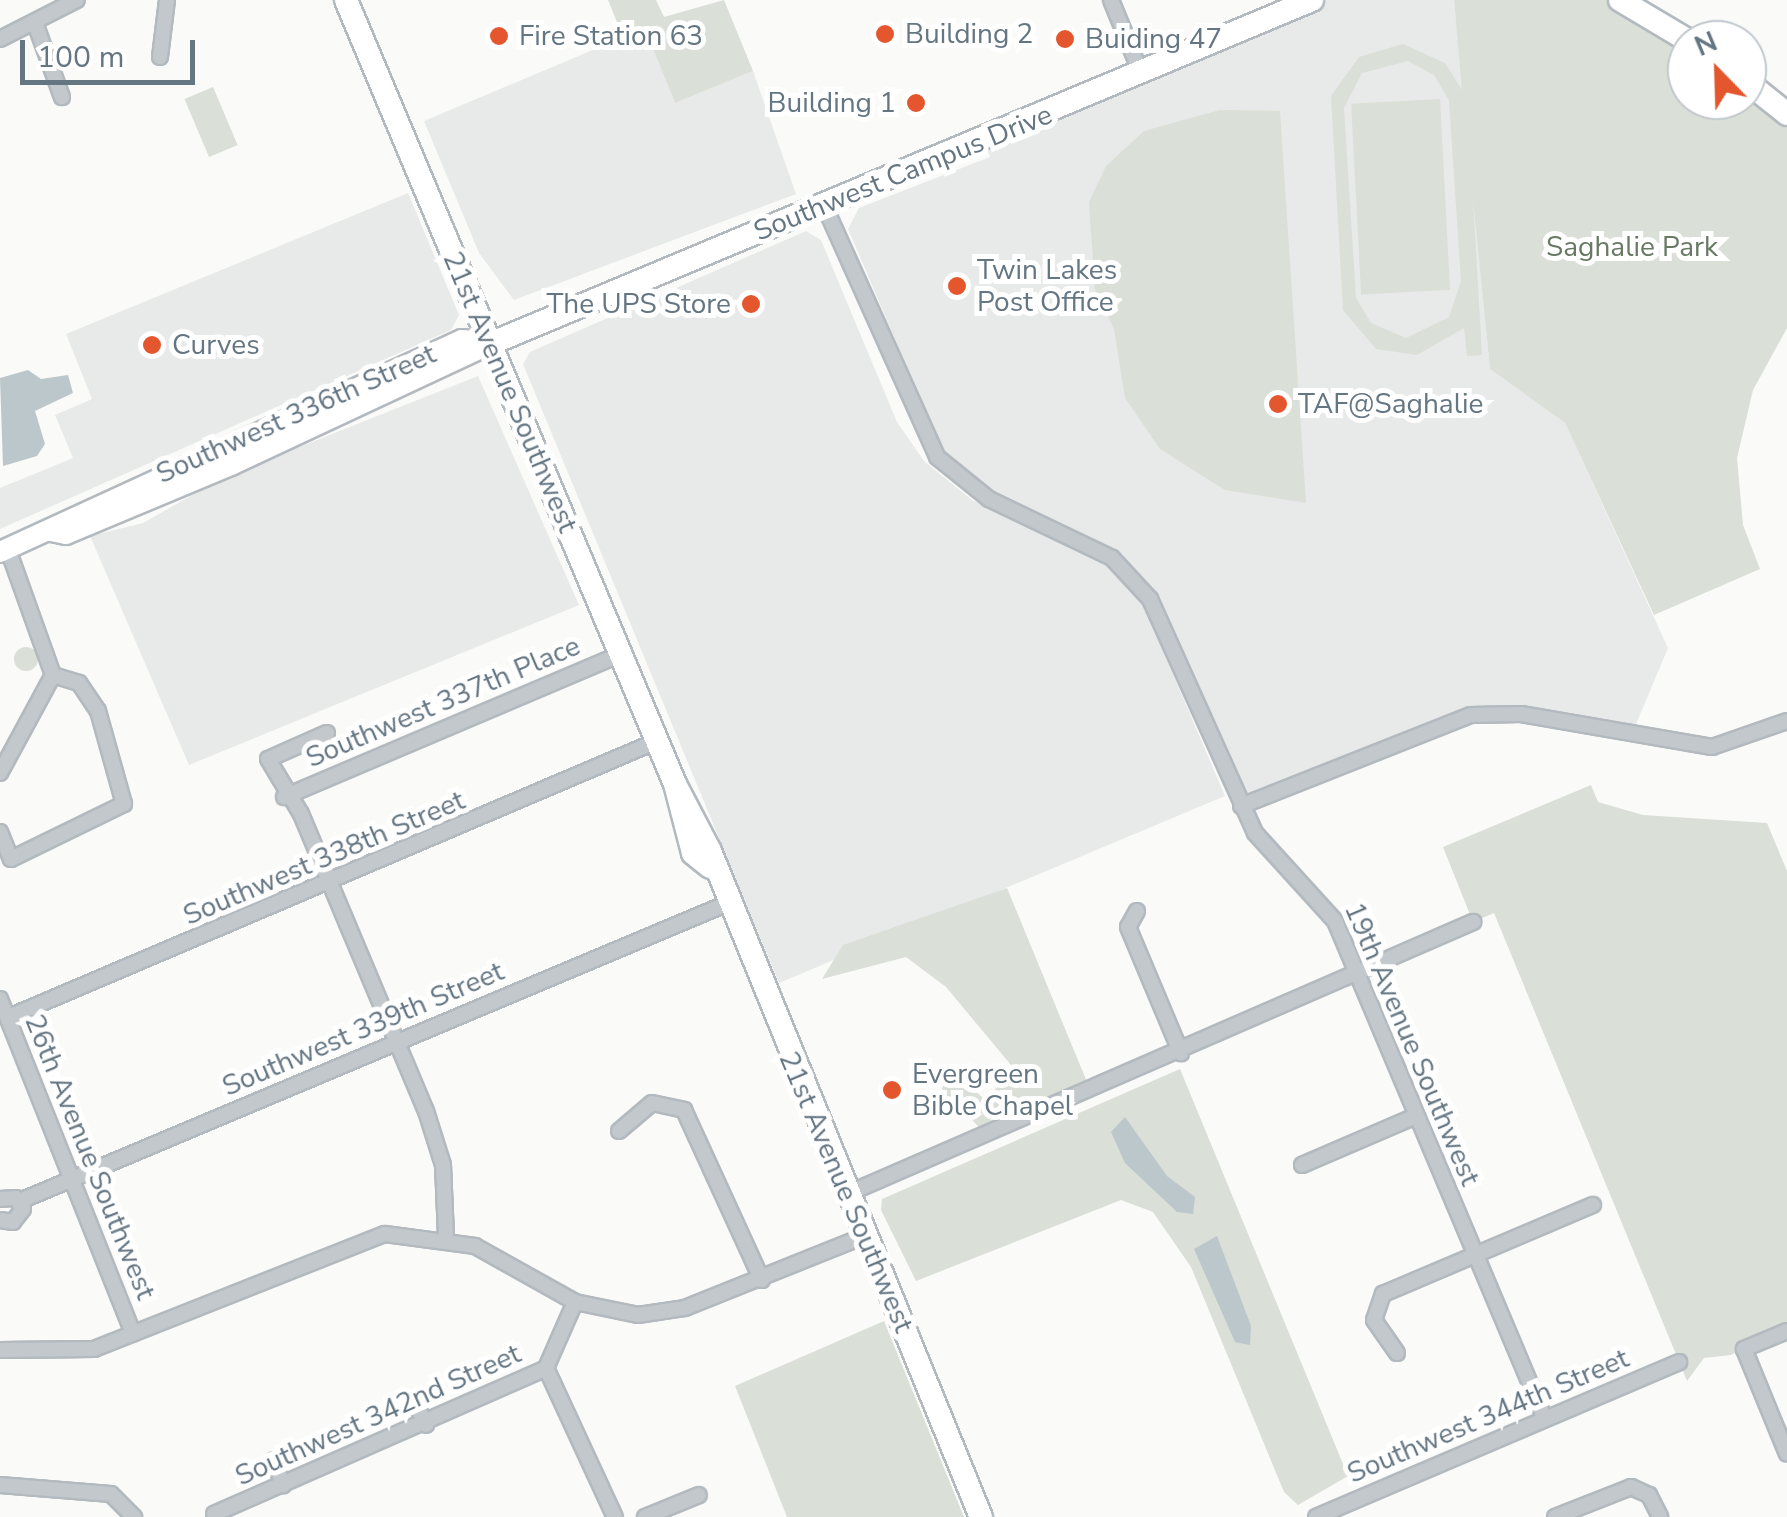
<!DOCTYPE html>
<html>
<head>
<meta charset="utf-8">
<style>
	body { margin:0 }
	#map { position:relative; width:1787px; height:1517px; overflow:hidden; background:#fafaf8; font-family:"Nunito Sans",sans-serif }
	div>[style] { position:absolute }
	.built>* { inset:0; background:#e8e9e9 }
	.green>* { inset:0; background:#dadfd7; transform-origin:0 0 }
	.round { border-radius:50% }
	.water>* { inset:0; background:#bbc7cb }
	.roads { filter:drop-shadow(2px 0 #b3babf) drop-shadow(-2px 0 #b3babf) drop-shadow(0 2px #b3babf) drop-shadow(0 -2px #b3babf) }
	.street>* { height:14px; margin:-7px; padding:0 7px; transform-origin:7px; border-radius:7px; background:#c3c8cc }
	.secondary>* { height:20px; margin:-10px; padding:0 10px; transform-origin:10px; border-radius:10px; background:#fff }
	.primary>* { height:22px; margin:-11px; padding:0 11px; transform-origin:11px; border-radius:11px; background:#fff }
	.dots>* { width:28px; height:28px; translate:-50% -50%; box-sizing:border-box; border:5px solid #fff; border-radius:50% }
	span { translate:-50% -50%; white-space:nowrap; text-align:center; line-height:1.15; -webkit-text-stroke:10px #fff; paint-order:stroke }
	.poi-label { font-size:28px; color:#657683 }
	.left { translate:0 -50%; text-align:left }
	.right { translate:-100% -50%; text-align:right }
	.street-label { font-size:28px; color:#657683 }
	.park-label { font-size:28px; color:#687a64 }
	.north { position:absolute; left:1667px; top:20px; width:100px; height:100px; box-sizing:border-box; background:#fff; border:2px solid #c1c8cd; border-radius:50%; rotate:337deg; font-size:28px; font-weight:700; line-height:40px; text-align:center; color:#657683 }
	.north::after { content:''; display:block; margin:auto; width:35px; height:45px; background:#e4572e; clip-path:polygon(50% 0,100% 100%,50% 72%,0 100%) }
	.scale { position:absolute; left:20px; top:40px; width:175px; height:45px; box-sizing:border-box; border:5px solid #657683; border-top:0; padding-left:12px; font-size:30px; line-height:35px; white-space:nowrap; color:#657683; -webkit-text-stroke:8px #fff; paint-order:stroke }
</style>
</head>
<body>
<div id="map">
	<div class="built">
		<div style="clip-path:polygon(1312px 0,1454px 0,1490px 369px,1565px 423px,1668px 648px,1631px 736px,1484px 713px,1241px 806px,1150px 599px,1112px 558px,989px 499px,929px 444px,936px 435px,848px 229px,859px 208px,990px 157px,984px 140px)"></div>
		<div style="clip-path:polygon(645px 28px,675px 103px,753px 71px,796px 194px,514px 300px,479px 253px,424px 121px)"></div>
		<div style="clip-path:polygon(408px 193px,459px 315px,451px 330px,0 529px,0 488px,73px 458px,55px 415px,92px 399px,66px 334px)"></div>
		<div style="clip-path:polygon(806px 231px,821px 240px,897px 422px,924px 461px,972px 500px,1106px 561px,1140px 597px,1225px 796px,779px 983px,523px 364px,530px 352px)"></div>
		<div style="clip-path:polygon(478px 376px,579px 605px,189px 765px,90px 536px,143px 523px,226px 476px)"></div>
	</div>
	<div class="green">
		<div style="clip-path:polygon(608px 0,656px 0,664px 17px,724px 0,753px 71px,675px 103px,645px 29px,623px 37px)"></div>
		<div style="clip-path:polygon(evenodd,1454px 0,1620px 0,1687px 40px,1687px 100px,1747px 100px,1747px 82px,1787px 114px,1787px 328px,1753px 390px,1737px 458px,1743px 525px,1760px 569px,1654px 615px,1565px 423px,1490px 369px,1473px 200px,1482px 355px,1467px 356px,1464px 328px,1417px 355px,1376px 349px,1343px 310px,1331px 96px,1359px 57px,1403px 44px,1445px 63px,1462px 90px,1454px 0,1408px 61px,1434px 75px,1449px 100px,1461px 281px,1449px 317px,1406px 338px,1371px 323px,1356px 298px,1344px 108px,1362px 73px,1408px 61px)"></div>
		<div style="left:213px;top:87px;width:63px;height:31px;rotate:67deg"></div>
		<div style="left:1440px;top:99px;width:191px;height:89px;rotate:87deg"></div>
		<div style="clip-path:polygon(1220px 110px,1280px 111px,1306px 503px,1225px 490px,1160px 449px,1125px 398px,1114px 329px,1095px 290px,1089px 202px,1106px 166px,1144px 131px)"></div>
		<div class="round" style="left:14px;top:647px;width:24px;height:24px"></div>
		<div style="clip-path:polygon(1591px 785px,1598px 802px,1643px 815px,1767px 823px,1787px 871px,1787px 1322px,1731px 1355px,1704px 1358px,1687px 1381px,1494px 913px,1473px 922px,1443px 847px)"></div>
		<div style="clip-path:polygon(1007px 888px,1087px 1082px,982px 1131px,961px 1107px,941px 1107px,943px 1081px,958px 1075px,984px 1099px,1016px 1071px,946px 987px,906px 957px,822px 979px,843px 945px)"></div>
		<div style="clip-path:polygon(1180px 1069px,1348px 1476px,1298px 1505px,1284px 1492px,1191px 1267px,1153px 1212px,1121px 1200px,916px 1281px,881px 1210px,882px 1199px)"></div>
		<div style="clip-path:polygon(884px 1321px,964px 1517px,787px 1517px,735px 1386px)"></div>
	</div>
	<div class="water">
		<div style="clip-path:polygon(28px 370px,41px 379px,68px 375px,73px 393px,35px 411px,45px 444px,37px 456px,3px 466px,0 378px)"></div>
		<div style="clip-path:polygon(1125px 1117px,1167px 1176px,1195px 1197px,1193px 1214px,1177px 1212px,1125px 1163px,1111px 1132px)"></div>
		<div style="clip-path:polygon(1217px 1236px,1251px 1326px,1250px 1345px,1235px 1342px,1194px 1249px)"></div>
	</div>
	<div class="roads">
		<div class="street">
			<div style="left:1111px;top:0;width:79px;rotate:67.7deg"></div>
			<div style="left:35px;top:23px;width:79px;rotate:70deg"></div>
			<div style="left:0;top:39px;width:86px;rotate:-26.9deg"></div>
			<div style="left:160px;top:57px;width:57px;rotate:-83deg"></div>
			<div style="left:824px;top:205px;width:276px;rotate:65.8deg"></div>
			<div style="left:937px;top:457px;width:67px;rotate:38.9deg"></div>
			<div style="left:989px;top:499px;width:136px;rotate:25.6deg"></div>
			<div style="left:1112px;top:558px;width:56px;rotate:47.2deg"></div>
			<div style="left:1150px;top:599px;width:256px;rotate:65.8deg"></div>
			<div style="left:1255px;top:833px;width:119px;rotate:47.7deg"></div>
			<div style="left:1335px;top:921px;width:540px;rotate:67.14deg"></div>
			<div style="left:327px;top:733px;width:64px;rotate:156.2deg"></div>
			<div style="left:268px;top:759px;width:64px;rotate:59deg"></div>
			<div style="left:301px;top:814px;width:322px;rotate:67.2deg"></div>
			<div style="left:426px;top:1111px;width:57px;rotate:72.5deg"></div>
			<div style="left:443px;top:1165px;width:73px;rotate:87.6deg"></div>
			<div style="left:0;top:773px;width:111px;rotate:-61.6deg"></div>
			<div style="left:284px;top:797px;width:366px;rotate:-23deg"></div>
			<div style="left:1241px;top:806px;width:247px;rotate:-21.6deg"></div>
			<div style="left:1471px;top:715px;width:50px;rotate:-1.1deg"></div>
			<div style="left:1521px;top:714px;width:194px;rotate:9.8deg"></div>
			<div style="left:1712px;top:747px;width:79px;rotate:-19.1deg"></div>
			<div style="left:0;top:832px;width:29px;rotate:68deg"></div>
			<div style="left:11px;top:859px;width:126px;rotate:-26deg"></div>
			<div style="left:124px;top:804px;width:97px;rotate:-105.6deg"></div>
			<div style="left:98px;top:711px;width:34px;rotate:-124deg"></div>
			<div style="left:79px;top:683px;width:27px;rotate:-163deg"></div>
			<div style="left:53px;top:675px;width:134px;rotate:-109.7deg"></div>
			<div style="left:1137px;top:911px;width:18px;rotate:119deg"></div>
			<div style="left:1128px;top:927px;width:137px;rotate:67.2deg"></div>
			<div style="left:0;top:999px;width:360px;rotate:68.3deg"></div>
			<div style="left:9px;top:1017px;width:704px;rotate:-23.07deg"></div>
			<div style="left:619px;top:1131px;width:43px;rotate:-40.3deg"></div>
			<div style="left:652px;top:1103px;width:33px;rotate:12deg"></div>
			<div style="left:684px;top:1110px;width:187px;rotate:65.4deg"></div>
			<div style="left:1302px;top:1165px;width:124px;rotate:-23.3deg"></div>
			<div style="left:847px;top:1194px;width:683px;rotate:-23.49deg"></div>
			<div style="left:0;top:1199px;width:16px;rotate:-4deg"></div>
			<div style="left:16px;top:1198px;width:13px;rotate:58deg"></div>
			<div style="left:23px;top:1209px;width:16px;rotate:128deg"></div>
			<div style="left:13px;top:1222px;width:13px;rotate:-171deg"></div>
			<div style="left:20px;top:1201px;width:766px;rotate:-22.82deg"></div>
			<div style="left:1787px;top:1331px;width:47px;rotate:157.3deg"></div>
			<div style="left:1744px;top:1349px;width:113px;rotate:67.7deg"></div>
			<div style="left:0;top:1350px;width:94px;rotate:-0.6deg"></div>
			<div style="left:94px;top:1349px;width:313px;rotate:-21.6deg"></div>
			<div style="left:385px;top:1234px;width:91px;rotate:7.6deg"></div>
			<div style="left:475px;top:1246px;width:115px;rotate:29.2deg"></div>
			<div style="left:1397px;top:1353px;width:40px;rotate:-124.9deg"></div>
			<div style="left:1374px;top:1320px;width:28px;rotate:-71deg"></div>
			<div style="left:1383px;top:1294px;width:228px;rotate:-23deg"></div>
			<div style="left:546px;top:1368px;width:164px;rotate:65.2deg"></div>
			<div style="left:413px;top:1399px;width:29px;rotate:63deg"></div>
			<div style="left:274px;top:1460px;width:27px;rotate:70deg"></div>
			<div style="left:0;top:1485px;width:111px;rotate:4.6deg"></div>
			<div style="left:111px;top:1494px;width:33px;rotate:45deg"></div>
			<div style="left:214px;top:1514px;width:363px;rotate:-23.7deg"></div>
			<div style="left:546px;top:1368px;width:72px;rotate:-66.3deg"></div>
			<div style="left:575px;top:1302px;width:64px;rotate:11.7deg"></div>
			<div style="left:638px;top:1315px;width:48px;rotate:-8.5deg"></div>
			<div style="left:685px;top:1308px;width:193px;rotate:-21.9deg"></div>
			<div style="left:645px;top:1517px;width:58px;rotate:-22.2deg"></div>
			<div style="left:1316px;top:1517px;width:395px;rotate:-23.1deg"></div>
			<div style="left:1555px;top:1517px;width:82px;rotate:-21.5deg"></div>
			<div style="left:1631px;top:1487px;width:20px;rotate:24deg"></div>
			<div style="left:1649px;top:1495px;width:25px;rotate:63deg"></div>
		</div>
		<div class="secondary">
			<div style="left:51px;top:531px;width:15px;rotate:11deg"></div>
			<div style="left:66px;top:534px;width:179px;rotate:-22.7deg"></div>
			<div style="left:231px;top:465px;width:288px;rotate:-25.1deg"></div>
			<div style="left:0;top:552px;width:508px;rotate:-24.65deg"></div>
			<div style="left:462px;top:340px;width:30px;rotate:6deg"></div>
		</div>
		<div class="primary">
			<div style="left:346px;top:0;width:850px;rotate:67.23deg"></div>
			<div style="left:1620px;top:0;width:78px;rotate:30.8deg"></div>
			<div style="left:1747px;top:82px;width:51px;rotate:38.7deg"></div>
			<div style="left:492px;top:343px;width:889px;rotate:-22.7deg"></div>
			<div style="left:710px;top:867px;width:22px;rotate:-141deg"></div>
			<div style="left:693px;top:853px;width:71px;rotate:-104.6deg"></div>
			<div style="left:675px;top:784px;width:76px;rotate:62.4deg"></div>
			<div style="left:710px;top:851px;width:719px;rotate:67.86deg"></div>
		</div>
	</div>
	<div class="dots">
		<div style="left:885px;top:34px;background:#e4572e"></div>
		<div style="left:499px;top:36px;background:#e4572e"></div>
		<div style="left:1065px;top:39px;background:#e4572e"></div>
		<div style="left:916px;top:103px;background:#e4572e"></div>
		<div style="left:957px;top:286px;background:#e4572e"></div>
		<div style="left:751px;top:304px;background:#e4572e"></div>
		<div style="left:152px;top:345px;background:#e4572e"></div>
		<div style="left:1278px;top:404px;background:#e4572e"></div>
		<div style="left:892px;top:1090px;background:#e4572e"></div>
	</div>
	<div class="poi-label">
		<span class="left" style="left:905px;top:34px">Building 2</span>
		<span class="left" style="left:519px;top:36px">Fire Station 63</span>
		<span class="left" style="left:1085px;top:39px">Buiding 47</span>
		<span class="right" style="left:896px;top:103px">Building 1</span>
		<span class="left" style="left:977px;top:286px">Twin Lakes<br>Post Office</span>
		<span class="right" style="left:731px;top:304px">The UPS Store</span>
		<span class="left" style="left:172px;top:345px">Curves</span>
		<span class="left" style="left:1298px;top:404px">TAF@Saghalie</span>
		<span class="left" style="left:912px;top:1090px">Evergreen<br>Bible Chapel</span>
	</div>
	<div class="street-label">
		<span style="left:903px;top:173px;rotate:-22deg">Southwest Campus Drive</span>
		<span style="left:510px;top:392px;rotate:67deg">21st Avenue Southwest</span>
		<span style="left:296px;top:414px;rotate:-24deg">Southwest 336th Street</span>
		<span style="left:443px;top:702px;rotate:-23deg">Southwest 337th Place</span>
		<span style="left:324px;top:858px;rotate:-23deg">Southwest 338th Street</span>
		<span style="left:363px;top:1029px;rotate:-23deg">Southwest 339th Street</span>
		<span style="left:1412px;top:1044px;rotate:67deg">19th Avenue Southwest</span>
		<span style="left:90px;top:1157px;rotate:68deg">26th Avenue Southwest</span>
		<span style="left:846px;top:1192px;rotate:67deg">21st Avenue Southwest</span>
		<span style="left:378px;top:1415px;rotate:-24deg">Southwest 342nd Street</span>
		<span style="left:1488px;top:1416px;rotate:-23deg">Southwest 344th Street</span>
	</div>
	<div class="park-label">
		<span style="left:1632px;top:247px">Saghalie Park</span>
	</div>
	<div class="north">N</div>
	<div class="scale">100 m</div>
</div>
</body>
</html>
